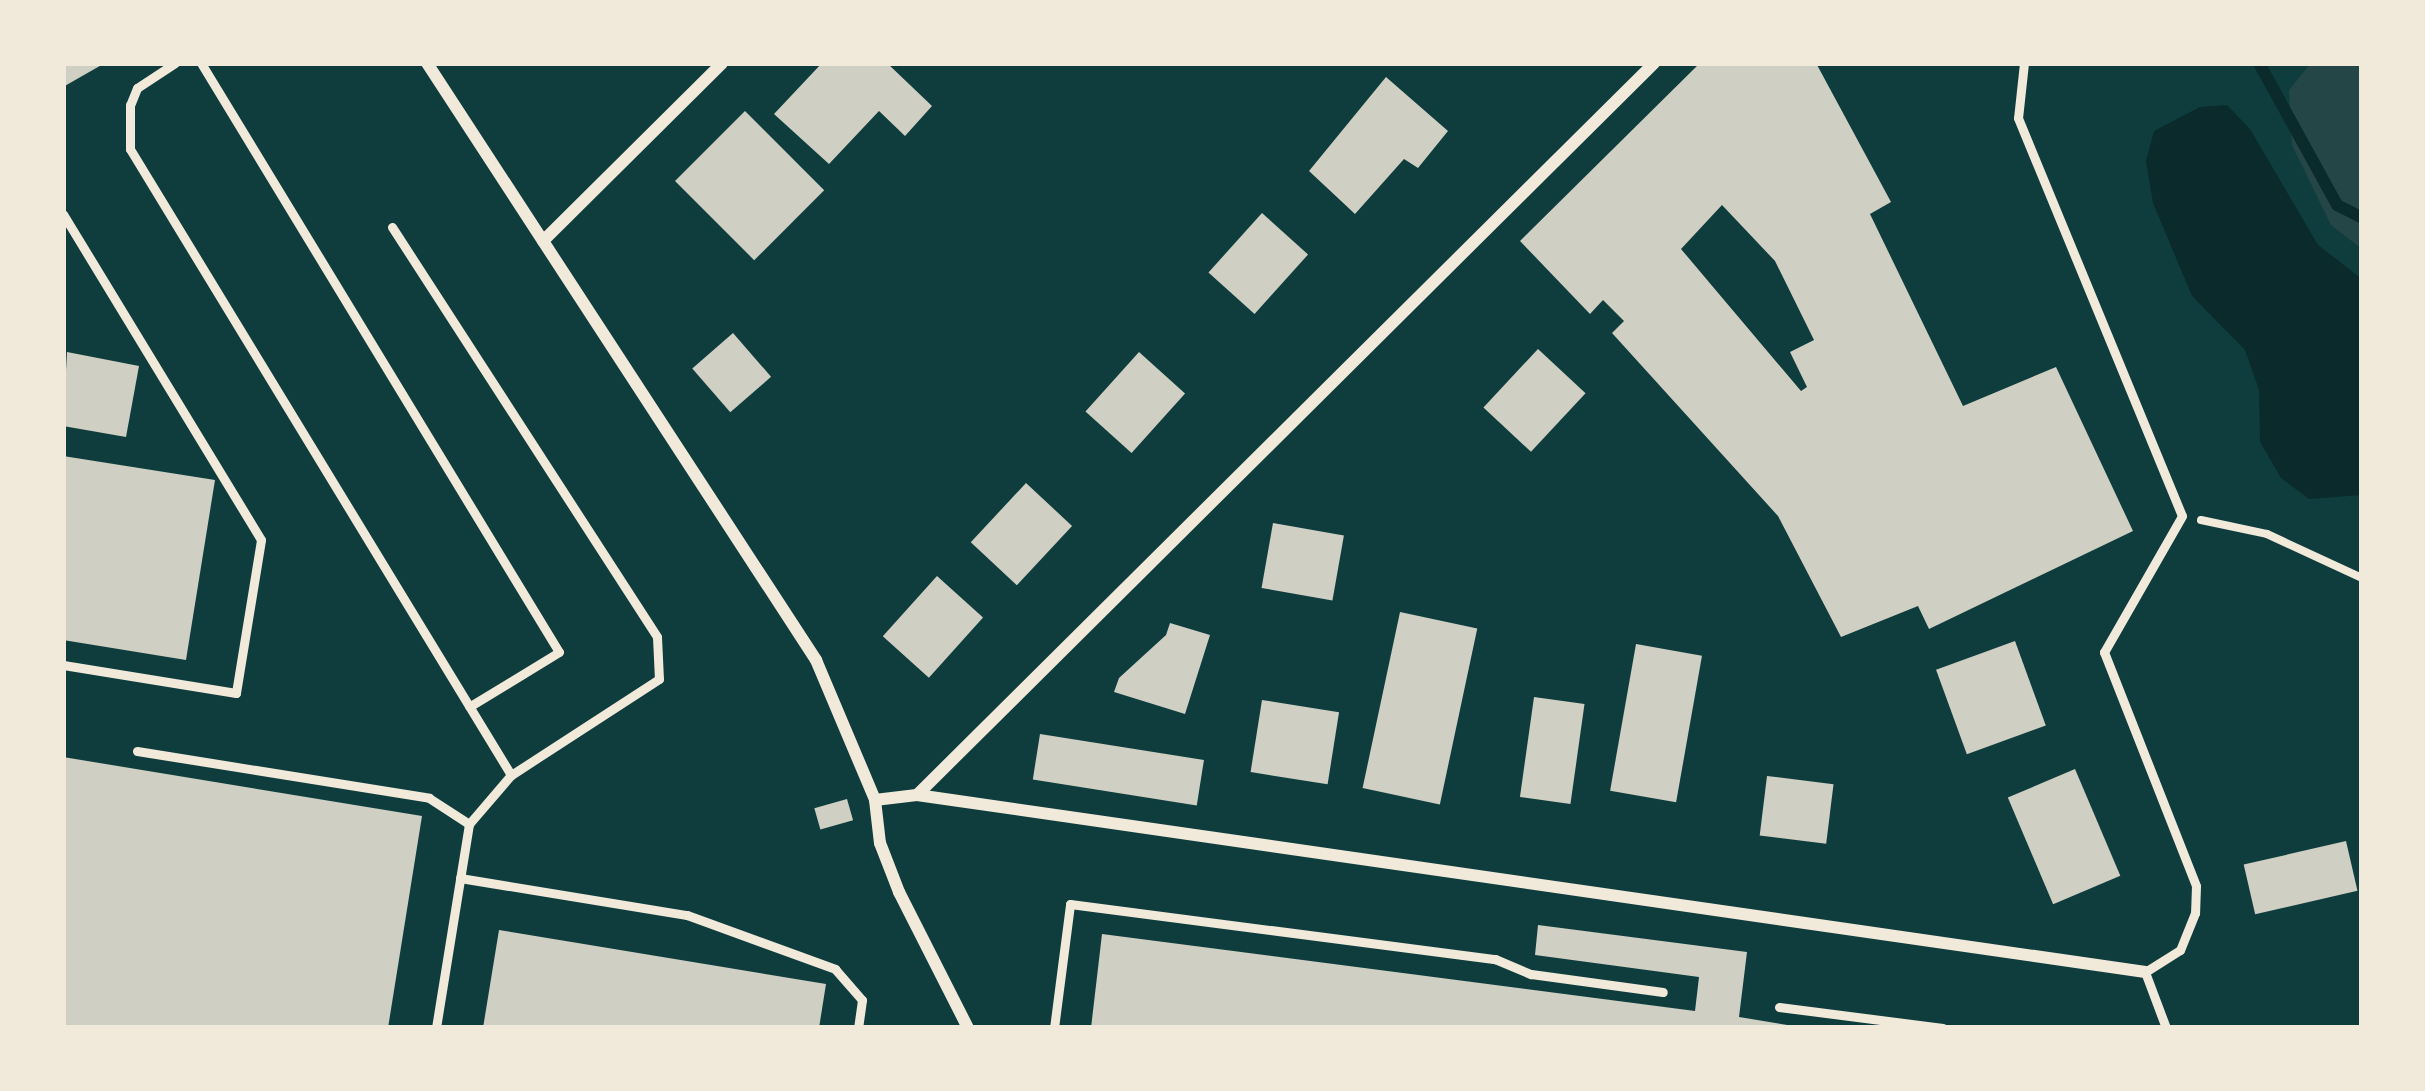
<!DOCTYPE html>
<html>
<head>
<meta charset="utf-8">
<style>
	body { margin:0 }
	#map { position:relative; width:2425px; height:1091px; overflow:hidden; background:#0f3d3e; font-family:"Times New Roman",serif }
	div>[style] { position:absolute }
	.green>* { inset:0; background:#244646 }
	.water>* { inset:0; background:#0a2a2b }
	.stream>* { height:12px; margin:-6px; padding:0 6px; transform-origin:6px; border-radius:6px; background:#0a2a2b }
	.building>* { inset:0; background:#cfcfc3; transform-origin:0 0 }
	.path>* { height:8px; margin:-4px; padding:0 4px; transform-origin:4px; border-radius:4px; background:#f1e9da }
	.service>* { height:9px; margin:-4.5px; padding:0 4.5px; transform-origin:4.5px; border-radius:4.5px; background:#f1e9da }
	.minor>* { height:12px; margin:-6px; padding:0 6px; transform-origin:6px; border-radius:6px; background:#f1e9da }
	span { translate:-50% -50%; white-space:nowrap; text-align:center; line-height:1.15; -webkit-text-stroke:12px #f1e9da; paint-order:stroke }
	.frame { position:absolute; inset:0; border:66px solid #f1e9da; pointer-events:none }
</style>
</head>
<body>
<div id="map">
	<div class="green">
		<div style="clip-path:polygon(2311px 63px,2362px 63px,2362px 249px,2331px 225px,2292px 145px,2289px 90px)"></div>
	</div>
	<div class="water">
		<div style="clip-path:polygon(2227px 105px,2250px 129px,2318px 245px,2362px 279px,2362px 495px,2309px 499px,2281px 478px,2260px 442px,2259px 390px,2245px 350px,2192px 296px,2153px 203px,2146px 161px,2154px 131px,2200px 107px)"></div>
	</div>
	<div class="stream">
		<div style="left:2259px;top:63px;width:162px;rotate:61.2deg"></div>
		<div style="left:2337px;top:205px;width:28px;rotate:27deg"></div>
	</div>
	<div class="building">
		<div style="clip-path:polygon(63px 63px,105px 63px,63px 87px)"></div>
		<div style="clip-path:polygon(822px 63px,887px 63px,932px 106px,905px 136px,879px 111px,829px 164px,774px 114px)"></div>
		<div style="clip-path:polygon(evenodd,1700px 63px,1816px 63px,1891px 202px,1870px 214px,1963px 406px,2056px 367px,2133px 531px,1929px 629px,1918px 606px,1841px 637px,1778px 516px,1612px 333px,1624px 321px,1603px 300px,1590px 314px,1520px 241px,1700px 63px,1722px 205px,1775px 261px,1814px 340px,1790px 352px,1807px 387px,1801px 391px,1681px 249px,1722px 205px)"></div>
		<div style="clip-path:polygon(1386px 77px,1448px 131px,1418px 168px,1404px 159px,1355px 214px,1309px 171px)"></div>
		<div style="left:745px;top:111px;width:112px;height:99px;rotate:45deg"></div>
		<div style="left:1262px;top:213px;width:62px;height:80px;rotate:42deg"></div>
		<div style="left:733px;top:333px;width:58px;height:54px;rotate:49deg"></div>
		<div style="left:1538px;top:349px;width:65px;height:80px;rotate:43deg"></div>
		<div style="clip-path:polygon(67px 352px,139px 366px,126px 437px,63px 426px)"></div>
		<div style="left:1139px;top:352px;width:62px;height:80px;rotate:42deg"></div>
		<div style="clip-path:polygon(63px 456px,215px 480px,186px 660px,63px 640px)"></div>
		<div style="left:1026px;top:483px;width:63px;height:81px;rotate:43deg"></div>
		<div style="left:1273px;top:523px;width:72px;height:66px;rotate:10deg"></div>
		<div style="left:937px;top:576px;width:62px;height:81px;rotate:42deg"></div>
		<div style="left:1400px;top:612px;width:79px;height:180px;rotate:12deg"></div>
		<div style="clip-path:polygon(1170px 623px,1210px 635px,1185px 714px,1114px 692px,1119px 678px,1166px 635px)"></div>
		<div style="left:2015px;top:641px;width:90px;height:84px;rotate:70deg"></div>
		<div style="left:1636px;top:644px;width:67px;height:149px;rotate:10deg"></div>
		<div style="left:1534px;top:697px;width:51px;height:101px;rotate:8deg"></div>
		<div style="left:1262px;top:700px;width:78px;height:73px;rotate:9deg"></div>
		<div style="left:1040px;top:734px;width:166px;height:46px;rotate:9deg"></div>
		<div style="clip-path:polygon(63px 757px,422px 816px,388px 1028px,63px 1028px)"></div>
		<div style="left:2075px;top:769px;width:116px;height:73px;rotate:67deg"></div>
		<div style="left:1767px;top:776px;width:67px;height:60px;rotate:7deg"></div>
		<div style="left:847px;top:799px;width:22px;height:34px;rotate:74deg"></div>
		<div style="left:2346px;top:841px;width:51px;height:105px;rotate:77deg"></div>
		<div style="clip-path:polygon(1538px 925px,1747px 952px,1739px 1017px,1806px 1028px,1091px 1028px,1102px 934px,1695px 1011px,1699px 977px,1535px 955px)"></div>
		<div style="clip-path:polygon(499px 930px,826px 984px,819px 1028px,483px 1028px)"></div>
	</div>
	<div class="path">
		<div style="left:2201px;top:520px;width:67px;rotate:12deg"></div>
		<div style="left:2267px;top:534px;width:105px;rotate:24.9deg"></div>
	</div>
	<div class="service">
		<div style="left:175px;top:63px;width:45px;rotate:146.7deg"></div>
		<div style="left:137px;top:88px;width:18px;rotate:112deg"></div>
		<div style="left:130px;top:105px;width:44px;rotate:90deg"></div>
		<div style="left:130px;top:149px;width:733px;rotate:58.67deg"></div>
		<div style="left:201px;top:63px;width:689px;rotate:58.71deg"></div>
		<div style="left:559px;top:652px;width:105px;rotate:148.6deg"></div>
		<div style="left:2024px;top:63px;width:55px;rotate:96.2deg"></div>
		<div style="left:2018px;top:118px;width:430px;rotate:67.6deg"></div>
		<div style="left:2182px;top:516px;width:157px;rotate:119.8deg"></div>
		<div style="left:2104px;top:652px;width:251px;rotate:68.5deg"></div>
		<div style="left:2196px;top:886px;width:27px;rotate:92deg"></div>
		<div style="left:2195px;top:913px;width:40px;rotate:112deg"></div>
		<div style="left:2180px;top:950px;width:41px;rotate:147.8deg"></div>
		<div style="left:2145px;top:972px;width:60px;rotate:69.4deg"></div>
		<div style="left:63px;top:214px;width:381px;rotate:58.7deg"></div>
		<div style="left:261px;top:540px;width:155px;rotate:99.3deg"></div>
		<div style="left:236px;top:693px;width:175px;rotate:-170.8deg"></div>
		<div style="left:392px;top:227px;width:488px;rotate:57.1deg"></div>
		<div style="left:657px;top:637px;width:42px;rotate:87.3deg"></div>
		<div style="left:659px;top:679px;width:176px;rotate:147deg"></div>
		<div style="left:511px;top:775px;width:65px;rotate:130.6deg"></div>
		<div style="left:137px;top:751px;width:296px;rotate:9.1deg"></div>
		<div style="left:429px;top:798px;width:48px;rotate:33deg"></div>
		<div style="left:469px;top:824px;width:207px;rotate:99.2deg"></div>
		<div style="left:460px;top:878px;width:230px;rotate:9.3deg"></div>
		<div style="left:687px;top:915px;width:158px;rotate:20deg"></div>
		<div style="left:835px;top:969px;width:41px;rotate:48.9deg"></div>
		<div style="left:862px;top:1000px;width:28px;rotate:98deg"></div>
		<div style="left:1779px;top:1007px;width:165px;rotate:7.3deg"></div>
		<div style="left:1054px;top:1028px;width:125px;rotate:-82.6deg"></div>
		<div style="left:1070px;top:904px;width:429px;rotate:7.4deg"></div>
		<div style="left:1495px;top:959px;width:39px;rotate:23deg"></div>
		<div style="left:1531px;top:974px;width:133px;rotate:7.8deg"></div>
	</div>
	<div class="minor">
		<div style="left:427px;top:63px;width:713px;rotate:56.91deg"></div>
		<div style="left:816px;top:660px;width:152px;rotate:67.1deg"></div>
		<div style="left:875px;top:800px;width:43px;rotate:83.4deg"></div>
		<div style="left:880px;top:843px;width:53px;rotate:68.8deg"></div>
		<div style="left:899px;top:892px;width:153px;rotate:63.1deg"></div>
		<div style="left:543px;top:241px;width:252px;rotate:-44.8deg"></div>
		<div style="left:917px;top:795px;width:1241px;rotate:8.2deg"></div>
		<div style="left:875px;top:800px;width:42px;rotate:-6.8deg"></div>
		<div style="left:917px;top:795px;width:1039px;rotate:-44.8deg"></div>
	</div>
	<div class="frame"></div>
</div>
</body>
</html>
